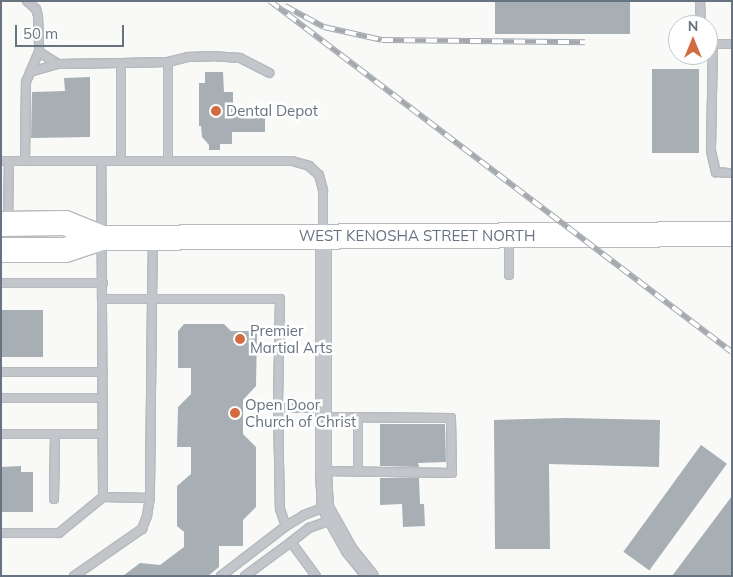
<!DOCTYPE html>
<html>
<head>
<meta charset="utf-8">
<style>
	body { margin:0 }
	#map { position:relative; width:733px; height:577px; overflow:hidden; background:#f9faf8; font-family:Mulish,sans-serif }
	div>[style] { position:absolute }
	.building>* { inset:0; background:#a7aeb4; transform-origin:0 0 }
	.roads { filter:drop-shadow(1px 0 #b6b9bd) drop-shadow(-1px 0 #b6b9bd) drop-shadow(0 1px #b6b9bd) drop-shadow(0 -1px #b6b9bd) }
	.service>* { height:8px; margin:-4px; padding:0 4px; transform-origin:4px; border-radius:4px; background:#c2c5c9 }
	.minor>* { height:15px; margin:-7.5px; padding:0 7.5px; transform-origin:7.5px; border-radius:7.5px; background:#c2c5c9 }
	.primary>* { height:24px; margin:-12px; padding:0 12px; transform-origin:12px; border-radius:12px; background:#fff }
	.rail>* { height:5.5px; margin-top:-2.75px; transform-origin:0; background:repeating-linear-gradient(90deg,#fff 0 11px,#a4a9af 0 22px); box-sizing:border-box; border-block:1px solid #a4a9af }
	.dots>* { width:14px; height:14px; translate:-50% -50%; box-sizing:border-box; border:2px solid #fff; border-radius:50% }
	span { translate:-50% -50%; white-space:nowrap; text-align:center; line-height:1.15; -webkit-text-stroke:5px #fff; paint-order:stroke }
	.poi-label { font-size:15px; color:#677380 }
	.left { translate:0 -50%; text-align:left }
	.street-label { font-size:15px; color:#677380 }
	.frame { position:absolute; inset:0; border:2px solid #677380; pointer-events:none }
	.north { position:absolute; left:668px; top:15px; width:50px; height:50px; box-sizing:border-box; background:#fff; border:1px solid #c2c7cc; border-radius:50%; rotate:0deg; font-size:14px; font-weight:700; line-height:20px; text-align:center; color:#677380 }
	.north::after { content:''; display:block; margin:auto; width:18px; height:22px; background:#d26b3f; clip-path:polygon(50% 0,100% 100%,50% 72%,0 100%) }
	.scale { position:absolute; left:15px; top:25px; width:109px; height:22px; box-sizing:border-box; border:2px solid #677380; border-top:0; padding-left:6px; font-size:15px; line-height:18px; white-space:nowrap; color:#677380; -webkit-text-stroke:4px #fff; paint-order:stroke }
</style>
</head>
<body>
<div id="map">
	<div class="building">
		<div style="left:495px;top:1px;width:135px;height:33px"></div>
		<div style="left:652px;top:69px;width:47px;height:84px"></div>
		<div style="clip-path:polygon(205px 72px,223px 72px,224px 92px,233px 92px,233px 111px,265px 110px,265px 132px,232px 132px,232px 144px,220px 144px,220px 150px,209px 150px,209px 145px,202px 137px,201px 126px,199px 126px,199px 83px,205px 83px)"></div>
		<div style="clip-path:polygon(90px 77px,90px 137px,31px 138px,32px 92px,65px 91px,64px 78px)"></div>
		<div style="left:1px;top:310px;width:42px;height:47px"></div>
		<div style="clip-path:polygon(184px 324px,224px 324px,231px 331px,257px 331px,256px 386px,243px 400px,243px 434px,256px 447px,256px 507px,243px 520px,243px 546px,219px 546px,219px 567px,208px 576px,123px 576px,140px 563px,160px 565px,184px 547px,184px 532px,177px 526px,177px 486px,191px 474px,191px 447px,177px 447px,178px 407px,191px 394px,191px 368px,178px 368px,178px 331px)"></div>
		<div style="clip-path:polygon(567px 418px,660px 420px,659px 467px,549px 464px,550px 549px,495px 549px,494px 420px)"></div>
		<div style="clip-path:polygon(380px 424px,445px 424px,446px 462px,418px 463px,419px 467px,380px 466px)"></div>
		<div style="left:701px;top:445px;width:32px;height:132px;rotate:36deg"></div>
		<div style="clip-path:polygon(21px 466px,21px 472px,33px 472px,33px 512px,1px 512px,1px 467px)"></div>
		<div style="clip-path:polygon(380px 478px,419px 478px,420px 504px,424px 504px,425px 526px,403px 527px,402px 504px,380px 505px)"></div>
		<div style="clip-path:polygon(732px 496px,732px 576px,672px 576px)"></div>
	</div>
	<div class="roads">
		<div class="service">
			<div style="left:27px;top:1px;width:12px;rotate:42deg"></div>
			<div style="left:36px;top:9px;width:7px;rotate:74deg"></div>
			<div style="left:38px;top:16px;width:36px;rotate:88deg"></div>
			<div style="left:39px;top:52px;width:22px;rotate:32deg"></div>
			<div style="left:58px;top:64px;width:63px;rotate:-0.9deg"></div>
			<div style="left:700px;top:1px;width:24px;rotate:88deg"></div>
			<div style="left:708px;top:41px;width:6px;rotate:31deg"></div>
			<div style="left:713px;top:44px;width:19px"></div>
			<div style="left:713px;top:44px;width:107px;rotate:91.1deg"></div>
			<div style="left:711px;top:151px;width:22px;rotate:77deg"></div>
			<div style="left:716px;top:172px;width:16px;rotate:4deg"></div>
			<div style="left:30px;top:72px;width:29px;rotate:-16deg"></div>
			<div style="left:1px;top:161px;width:291px"></div>
			<div style="left:292px;top:161px;width:18px;rotate:16deg"></div>
			<div style="left:309px;top:166px;width:13px;rotate:42deg"></div>
			<div style="left:319px;top:175px;width:16px;rotate:75deg"></div>
			<div style="left:323px;top:190px;width:44px;rotate:90deg"></div>
			<div style="left:25px;top:161px;width:79px;rotate:-89.3deg"></div>
			<div style="left:26px;top:82px;width:33px;rotate:-67deg"></div>
			<div style="left:121px;top:161px;width:98px;rotate:-90deg"></div>
			<div style="left:121px;top:63px;width:47px;rotate:-1.2deg"></div>
			<div style="left:168px;top:62px;width:21px;rotate:-14deg"></div>
			<div style="left:188px;top:57px;width:24px;rotate:-2deg"></div>
			<div style="left:212px;top:56px;width:28px;rotate:4deg"></div>
			<div style="left:240px;top:58px;width:33px;rotate:27deg"></div>
			<div style="left:168px;top:161px;width:99px;rotate:-90deg"></div>
			<div style="left:8px;top:222px;width:61px;rotate:-89.1deg"></div>
			<div style="left:509px;top:237px;width:38px;rotate:90deg"></div>
			<div style="left:153px;top:241px;width:58px;rotate:91deg"></div>
			<div style="left:152px;top:299px;width:128px"></div>
			<div style="left:280px;top:299px;width:109px;rotate:91.1deg"></div>
			<div style="left:278px;top:408px;width:101px;rotate:88.9deg"></div>
			<div style="left:280px;top:509px;width:18px;rotate:71deg"></div>
			<div style="left:1px;top:283px;width:102px"></div>
			<div style="left:103px;top:299px;width:49px"></div>
			<div style="left:152px;top:299px;width:199px;rotate:90.6deg"></div>
			<div style="left:150px;top:498px;width:47px;rotate:-178.8deg"></div>
			<div style="left:1px;top:372px;width:102px"></div>
			<div style="left:1px;top:398px;width:102px"></div>
			<div style="left:278px;top:408px;width:45px"></div>
			<div style="left:322px;top:417px;width:129px;rotate:0.4deg"></div>
			<div style="left:451px;top:418px;width:55px;rotate:89deg"></div>
			<div style="left:452px;top:473px;width:129px;rotate:-179.1deg"></div>
			<div style="left:358px;top:417px;width:55px;rotate:90deg"></div>
			<div style="left:1px;top:434px;width:102px"></div>
			<div style="left:54px;top:499px;width:65px;rotate:-89.1deg"></div>
			<div style="left:1px;top:533px;width:58px"></div>
			<div style="left:59px;top:533px;width:57px;rotate:-39.3deg"></div>
			<div style="left:103px;top:497px;width:336px;rotate:-90.3deg"></div>
			<div style="left:74px;top:576px;width:83px;rotate:-34.7deg"></div>
			<div style="left:142px;top:529px;width:14px;rotate:-69deg"></div>
			<div style="left:147px;top:516px;width:18px;rotate:-81deg"></div>
			<div style="left:221px;top:576px;width:82px;rotate:-37.6deg"></div>
			<div style="left:286px;top:526px;width:21px;rotate:-31deg"></div>
			<div style="left:304px;top:515px;width:22px;rotate:-21deg"></div>
			<div style="left:245px;top:576px;width:57px;rotate:-36.5deg"></div>
			<div style="left:316px;top:576px;width:42px;rotate:-126.3deg"></div>
			<div style="left:291px;top:542px;width:23px;rotate:-38deg"></div>
			<div style="left:309px;top:528px;width:23px;rotate:-20deg"></div>
		</div>
		<div class="minor">
			<div style="left:323px;top:236px;width:235px;rotate:90deg"></div>
			<div style="left:323px;top:471px;width:36px;rotate:87deg"></div>
			<div style="left:325px;top:507px;width:49px;rotate:60.8deg"></div>
			<div style="left:349px;top:550px;width:33px;rotate:51deg"></div>
		</div>
		<div class="primary">
			<div style="left:1px;top:224px;width:64px;rotate:-0.9deg"></div>
			<div style="left:65px;top:223px;width:40px;rotate:22deg"></div>
			<div style="left:1px;top:250px;width:64px"></div>
			<div style="left:65px;top:250px;width:39px;rotate:-18deg"></div>
			<div style="left:102px;top:238px;width:630px;rotate:-0.36deg"></div>
		</div>
	</div>
	<div class="rail">
		<div style="left:270px;top:1px;width:580px;rotate:37.23deg"></div>
		<div style="left:285px;top:6px;width:44px;rotate:28.3deg"></div>
		<div style="left:324px;top:27px;width:59px;rotate:12.6deg"></div>
		<div style="left:382px;top:40px;width:203px;rotate:0.6deg"></div>
	</div>
	<div class="dots">
		<div style="left:216px;top:111px;background:#d26b3f"></div>
		<div style="left:240px;top:339px;background:#d26b3f"></div>
		<div style="left:235px;top:413px;background:#d26b3f"></div>
	</div>
	<div class="poi-label">
		<span class="left" style="left:226px;top:111px">Dental Depot</span>
		<span class="left" style="left:250px;top:339px">Premier<br>Martial Arts</span>
		<span class="left" style="left:245px;top:413px">Open Door<br>Church of Christ</span>
	</div>
	<div class="street-label">
		<span style="left:417px;top:236px">WEST KENOSHA STREET NORTH</span>
	</div>
	<div class="frame"></div>
	<div class="north">N</div>
	<div class="scale">50 m</div>
</div>
</body>
</html>
